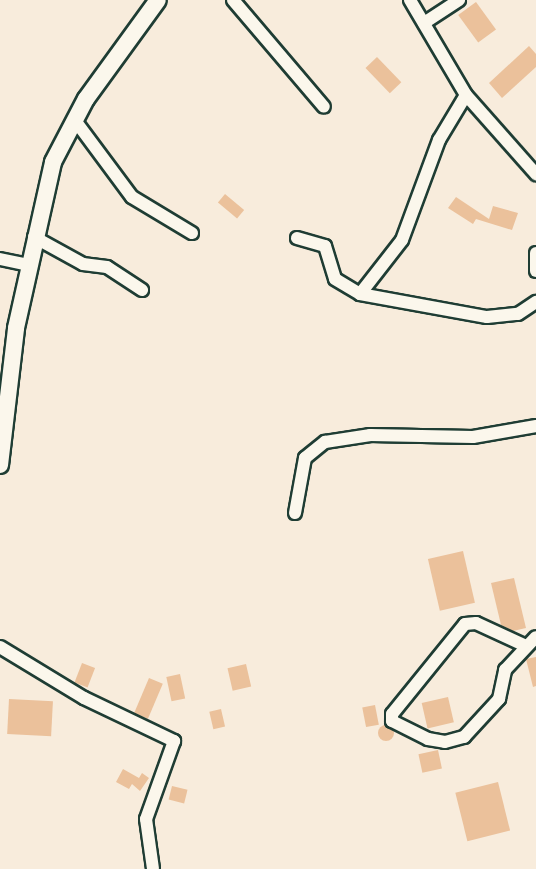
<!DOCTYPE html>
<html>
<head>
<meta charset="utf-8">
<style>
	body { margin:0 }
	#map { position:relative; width:536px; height:869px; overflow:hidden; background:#f8ecdc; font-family:Delius,sans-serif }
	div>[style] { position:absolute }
	.building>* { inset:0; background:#ebc19b; transform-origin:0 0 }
	.round { border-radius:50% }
	.roads { filter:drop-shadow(2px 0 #1f3d34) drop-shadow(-2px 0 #1f3d34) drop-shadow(0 2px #1f3d34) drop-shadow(0 -2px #1f3d34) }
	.minor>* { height:12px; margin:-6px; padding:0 6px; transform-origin:6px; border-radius:6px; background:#fbf7ec }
	.secondary>* { height:16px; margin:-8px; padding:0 8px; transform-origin:8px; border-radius:8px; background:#fbf7ec }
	span { translate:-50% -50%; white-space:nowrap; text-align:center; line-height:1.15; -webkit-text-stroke:4.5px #fbf7ec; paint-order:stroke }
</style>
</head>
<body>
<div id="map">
	<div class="building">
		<div style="left:476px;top:2px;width:34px;height:22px;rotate:54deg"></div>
		<div style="clip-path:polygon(529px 46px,536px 54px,536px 67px,502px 98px,489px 83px)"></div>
		<div style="left:377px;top:57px;width:35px;height:16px;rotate:46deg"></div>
		<div style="left:225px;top:194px;width:25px;height:11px;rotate:40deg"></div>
		<div style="clip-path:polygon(456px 197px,489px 219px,493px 206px,518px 213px,512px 230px,476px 219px,473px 224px,448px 208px)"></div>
		<div style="left:463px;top:551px;width:53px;height:36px;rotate:77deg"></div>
		<div style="clip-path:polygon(514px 578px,526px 628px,513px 631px,501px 625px,491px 583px)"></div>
		<div style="clip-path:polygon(536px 657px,536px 686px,533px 687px,526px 659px)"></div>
		<div style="left:82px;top:663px;width:14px;height:21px;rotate:21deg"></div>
		<div style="left:246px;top:664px;width:23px;height:19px;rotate:77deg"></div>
		<div style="left:180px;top:674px;width:25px;height:14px;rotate:78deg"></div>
		<div style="left:149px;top:678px;width:15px;height:38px;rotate:23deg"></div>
		<div style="left:448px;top:697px;width:26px;height:27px;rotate:77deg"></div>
		<div style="left:9px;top:699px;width:44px;height:35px;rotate:3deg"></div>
		<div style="left:375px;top:705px;width:20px;height:13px;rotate:79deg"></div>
		<div style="left:221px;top:709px;width:18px;height:12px;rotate:77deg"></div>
		<div class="round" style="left:378px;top:725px;width:16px;height:16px"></div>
		<div style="left:438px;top:750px;width:19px;height:20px;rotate:78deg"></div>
		<div style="clip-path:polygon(123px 769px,139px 778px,142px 773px,149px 778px,140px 791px,132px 784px,129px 789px,116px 782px)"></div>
		<div style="left:498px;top:782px;width:50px;height:44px;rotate:76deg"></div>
		<div style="left:172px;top:786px;width:16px;height:14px;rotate:14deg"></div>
	</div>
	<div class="roads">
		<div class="minor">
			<div style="left:233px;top:0;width:140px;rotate:49.6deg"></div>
			<div style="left:410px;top:0;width:110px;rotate:59.5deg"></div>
			<div style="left:466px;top:95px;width:106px;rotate:48.5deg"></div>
			<div style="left:424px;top:23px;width:42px;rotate:-33.3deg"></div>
			<div style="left:74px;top:119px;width:97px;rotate:53.4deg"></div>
			<div style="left:132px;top:197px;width:70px;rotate:31deg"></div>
			<div style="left:34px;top:237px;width:56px;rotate:28.9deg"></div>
			<div style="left:83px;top:264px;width:24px;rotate:7deg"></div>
			<div style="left:107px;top:267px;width:42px;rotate:33.3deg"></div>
			<div style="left:297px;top:238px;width:29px;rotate:16deg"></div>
			<div style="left:325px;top:246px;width:34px;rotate:73deg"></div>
			<div style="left:335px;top:279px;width:29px;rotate:31deg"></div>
			<div style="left:360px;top:294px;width:129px;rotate:10.3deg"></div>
			<div style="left:487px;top:317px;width:31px;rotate:-6deg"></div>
			<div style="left:518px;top:314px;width:22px;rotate:-34deg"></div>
			<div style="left:536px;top:253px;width:18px;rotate:90deg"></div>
			<div style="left:0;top:259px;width:30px;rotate:12deg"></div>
			<div style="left:360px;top:294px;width:68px;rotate:-52.1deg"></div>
			<div style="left:402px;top:240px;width:107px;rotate:-69.7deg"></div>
			<div style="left:439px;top:140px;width:52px;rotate:-59deg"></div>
			<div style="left:295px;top:513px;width:56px;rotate:-79.7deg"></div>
			<div style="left:305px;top:458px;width:26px;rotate:-39deg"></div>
			<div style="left:325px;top:442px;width:46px;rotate:-8.8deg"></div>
			<div style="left:370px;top:435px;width:103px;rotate:1.1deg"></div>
			<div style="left:473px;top:437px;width:64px;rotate:-9.9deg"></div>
			<div style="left:526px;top:646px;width:55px;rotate:-155.3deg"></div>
			<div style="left:476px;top:623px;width:11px;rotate:175deg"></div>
			<div style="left:465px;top:624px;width:116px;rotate:129deg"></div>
			<div style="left:392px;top:714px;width:7px;rotate:90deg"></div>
			<div style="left:392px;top:721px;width:40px;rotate:26.6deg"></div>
			<div style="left:428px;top:739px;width:17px;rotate:10deg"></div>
			<div style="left:445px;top:742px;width:20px;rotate:-15deg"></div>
			<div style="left:464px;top:737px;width:52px;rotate:-47.4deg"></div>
			<div style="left:499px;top:699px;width:30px;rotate:-78deg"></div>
			<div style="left:505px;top:670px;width:45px;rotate:-46.8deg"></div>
			<div style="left:0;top:647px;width:98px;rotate:31.3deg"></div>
			<div style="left:84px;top:698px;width:100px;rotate:25.5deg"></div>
			<div style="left:174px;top:741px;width:83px;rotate:109.7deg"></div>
			<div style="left:146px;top:819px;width:50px;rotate:82deg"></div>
		</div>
		<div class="secondary">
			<div style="left:0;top:465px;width:138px;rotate:-83.3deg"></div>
			<div style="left:16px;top:328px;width:170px;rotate:-77.4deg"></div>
			<div style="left:53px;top:162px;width:71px;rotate:-62.4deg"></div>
			<div style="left:86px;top:99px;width:122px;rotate:-54deg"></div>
		</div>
	</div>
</div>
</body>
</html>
